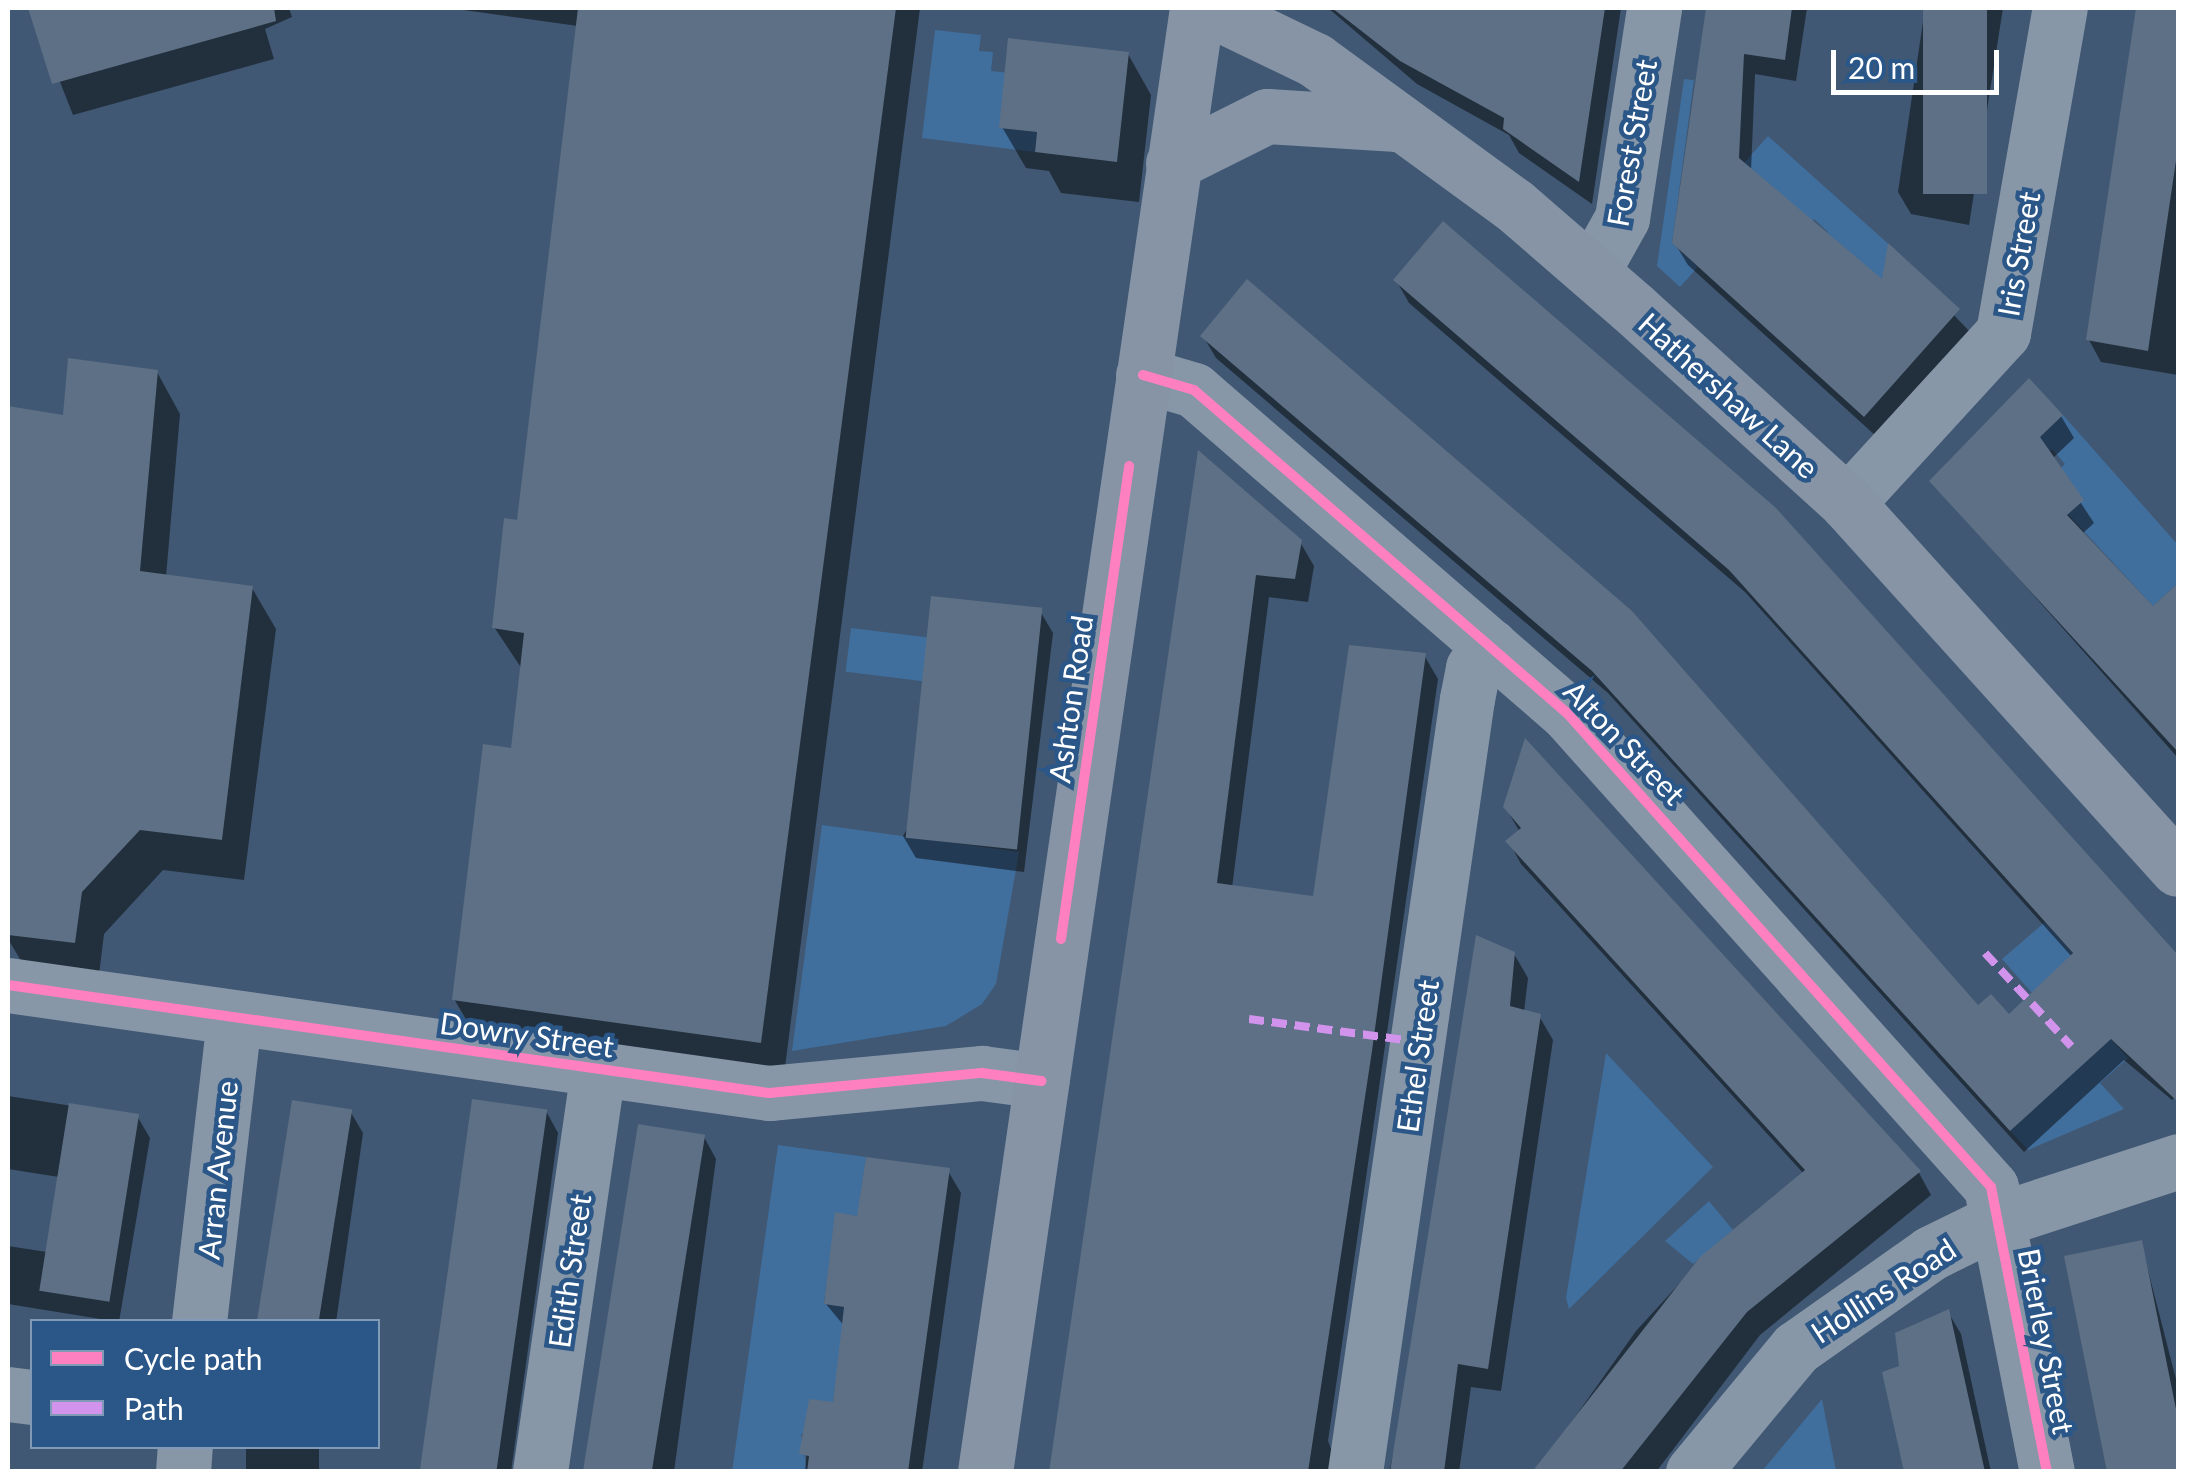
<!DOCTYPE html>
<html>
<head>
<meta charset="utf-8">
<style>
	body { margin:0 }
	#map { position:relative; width:2186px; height:1479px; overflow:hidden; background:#405873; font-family:Lato,sans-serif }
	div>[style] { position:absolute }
	.green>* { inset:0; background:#406e9d; transform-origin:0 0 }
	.shadow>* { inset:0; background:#0007; transform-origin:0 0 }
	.building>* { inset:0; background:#5d7085; transform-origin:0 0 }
	.minor>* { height:55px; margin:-27.5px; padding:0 27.5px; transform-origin:27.5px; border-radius:27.5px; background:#8797a8 }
	.tertiary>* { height:55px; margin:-27.5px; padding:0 27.5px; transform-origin:27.5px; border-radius:27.5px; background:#8797a8 }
	.primary>* { height:55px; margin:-27.5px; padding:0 27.5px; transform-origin:27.5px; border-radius:27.5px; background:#8694a6 }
	.trunk>* { height:55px; margin:-27.5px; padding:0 27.5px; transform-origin:27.5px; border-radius:27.5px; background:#8694a6 }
	.quiet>* { height:8px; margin-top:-4px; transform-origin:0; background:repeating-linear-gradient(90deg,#d193ec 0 15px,transparent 0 23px) }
	.cycleway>* { height:10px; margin:-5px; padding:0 5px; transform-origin:5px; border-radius:5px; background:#ff80c0 }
	span { translate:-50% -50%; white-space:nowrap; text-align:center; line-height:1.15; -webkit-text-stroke:9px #2b5788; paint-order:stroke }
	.street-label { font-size:30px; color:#fff }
	.frame { position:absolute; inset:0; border:10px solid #fff; pointer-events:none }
	.legend { position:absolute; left:30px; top:1319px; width:350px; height:130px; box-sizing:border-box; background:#2b5788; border:2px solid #809ab8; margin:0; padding:12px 18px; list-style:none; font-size:30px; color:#fff }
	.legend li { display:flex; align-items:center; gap:20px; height:50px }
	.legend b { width:50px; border:2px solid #809ab8 }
	.scale { position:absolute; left:1831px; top:50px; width:168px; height:45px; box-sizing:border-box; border:5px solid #fff; border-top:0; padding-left:12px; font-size:30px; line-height:35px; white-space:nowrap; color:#fff; -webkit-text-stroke:8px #2b5788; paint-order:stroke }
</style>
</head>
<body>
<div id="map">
	<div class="green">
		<div style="clip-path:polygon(935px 30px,981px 35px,979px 51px,993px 52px,991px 71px,1027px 75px,1000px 128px,1037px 132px,1035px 152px,922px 138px)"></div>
		<div style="clip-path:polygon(1684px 79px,1694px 80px,1672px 243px,1698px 267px,1680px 287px,1657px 266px)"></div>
		<div style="clip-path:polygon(1768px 136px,1903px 257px,1870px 295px,1806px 257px,1828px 232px,1814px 219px,1792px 244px,1725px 184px)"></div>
		<div style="clip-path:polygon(2063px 415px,2178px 545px,2178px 583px,2153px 606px,2042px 486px,2065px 464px,2052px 449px,2028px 470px,2017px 458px)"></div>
		<div style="left:851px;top:628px;width:78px;height:44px;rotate:7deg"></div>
		<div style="clip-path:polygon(822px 825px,1019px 852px,996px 984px,982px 1004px,946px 1026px,792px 1051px)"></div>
		<div style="clip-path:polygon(2045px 922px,2128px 1015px,2106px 1034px,2128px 1058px,2100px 1083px,2124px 1109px,2028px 1150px,2010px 1131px,2048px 1095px,2079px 1046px,2002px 959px)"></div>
		<div style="clip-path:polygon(1606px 1053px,1713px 1167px,1569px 1309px,1566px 1298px)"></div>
		<div style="clip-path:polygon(778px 1145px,866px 1157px,858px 1216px,836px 1213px,824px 1303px,846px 1308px,833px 1402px,827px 1437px,801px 1434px,807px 1471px,732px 1472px)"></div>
		<div style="clip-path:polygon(1709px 1201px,1733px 1230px,1693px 1264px,1665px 1241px)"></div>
		<div style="clip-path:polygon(1822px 1399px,1836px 1471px,1762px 1471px)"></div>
	</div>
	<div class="shadow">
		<div style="clip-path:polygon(31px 8px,289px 8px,292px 17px,265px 29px,274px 59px,73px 115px)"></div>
		<div style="clip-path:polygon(449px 8px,920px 8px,783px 1083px,478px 1040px,454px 999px,513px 751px,522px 669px,494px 627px,520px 523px,578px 26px)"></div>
		<div style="clip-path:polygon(1328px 8px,1621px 8px,1592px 204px,1519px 153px,1509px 135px,1417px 84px)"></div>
		<div style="clip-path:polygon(1708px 8px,1807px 8px,1796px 81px,1755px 74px,1751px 171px,1884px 283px,1890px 248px,1971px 333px,1877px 437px,1688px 265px,1674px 242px)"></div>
		<div style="clip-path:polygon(1925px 8px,2003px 8px,1969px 225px,1911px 214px,1898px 192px)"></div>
		<div style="clip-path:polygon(2137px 8px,2178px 8px,2178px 375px,2101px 362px,2089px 340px)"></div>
		<div style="clip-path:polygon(1128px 54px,1151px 95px,1139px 202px,1061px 193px,1049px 171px,1026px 168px,1002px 127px)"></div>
		<div style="clip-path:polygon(1396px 280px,1774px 510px,2178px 960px,2178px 1094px,2172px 1100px,2124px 1060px,2024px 1152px,1608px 693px,1216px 358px,1203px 336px,1247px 282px,1978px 1009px,2009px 1018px,2072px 957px,1745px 592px,1409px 303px)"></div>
		<div style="clip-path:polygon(157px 372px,180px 414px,166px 577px,252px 588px,276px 629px,244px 880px,163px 870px,104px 934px,98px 983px,29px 974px,8px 939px,8px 409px,66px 417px)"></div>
		<div style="clip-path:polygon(2061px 416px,2074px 438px,2052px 459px,2094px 523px,2082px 534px,2153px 610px,2178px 586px,2178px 758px,1932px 481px)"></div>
		<div style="clip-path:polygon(1200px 455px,1300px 542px,1314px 566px,1308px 602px,1269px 597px,1232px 888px,1315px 899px,1424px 655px,1438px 679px,1328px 1441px,1340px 1472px,1052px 1472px)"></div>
		<div style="clip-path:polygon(1040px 611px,1053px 633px,1024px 872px,916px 858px,903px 836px)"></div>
		<div style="clip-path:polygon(1505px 807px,1919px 1173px,1931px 1195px,1760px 1335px,1656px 1472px,1536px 1472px,1636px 1331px,1702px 1259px,1804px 1174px,1521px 864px,1509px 842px,1520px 832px)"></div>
		<div style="clip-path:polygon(1514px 954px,1528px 978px,1524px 1012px,1539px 1016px,1553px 1040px,1501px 1391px,1471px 1387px,1459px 1472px,1389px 1472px)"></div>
		<div style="clip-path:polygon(8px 1096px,137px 1116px,150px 1138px,119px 1322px,8px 1304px,8px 1246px,47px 1252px,59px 1177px,8px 1169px)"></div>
		<div style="clip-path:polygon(350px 1111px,363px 1133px,336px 1322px,263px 1322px)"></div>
		<div style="clip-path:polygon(546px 1111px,558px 1133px,511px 1472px,419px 1472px)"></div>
		<div style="clip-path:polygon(704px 1137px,716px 1159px,674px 1472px,588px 1472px)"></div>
		<div style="clip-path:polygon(948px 1171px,961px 1193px,922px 1472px,805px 1472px,811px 1402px,835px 1405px,845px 1327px,826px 1304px,859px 1218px)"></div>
		<div style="clip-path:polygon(2141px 1243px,2178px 1387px,2178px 1472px,2110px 1472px)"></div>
		<div style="clip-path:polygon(1948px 1312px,1961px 1334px,1991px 1472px,1906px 1472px,1901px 1368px)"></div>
		<div style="left:246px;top:1446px;width:73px;height:26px"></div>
	</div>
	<div class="building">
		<div style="clip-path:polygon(28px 8px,274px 8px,276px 21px,52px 84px)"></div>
		<div style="clip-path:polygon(578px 8px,896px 8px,761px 1043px,452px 1000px,483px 744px,511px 748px,524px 633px,492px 628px,504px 518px,517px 520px)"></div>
		<div style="clip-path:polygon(1332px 8px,1605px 8px,1579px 182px,1503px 129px,1504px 118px,1400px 61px)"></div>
		<div style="clip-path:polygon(1706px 8px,1792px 8px,1785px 60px,1744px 54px,1739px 158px,1882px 279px,1888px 243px,1960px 309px,1864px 417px,1672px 243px)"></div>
		<div style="left:1923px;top:8px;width:64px;height:186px"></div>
		<div style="clip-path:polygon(2136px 8px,2178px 8px,2178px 147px,2148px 351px,2086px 340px)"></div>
		<div style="clip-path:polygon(1008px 38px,1129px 52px,1117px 162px,1035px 152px,1037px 132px,999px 128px)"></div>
		<div style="clip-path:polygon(1443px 221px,1776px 508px,2178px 955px,2178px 1102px,2111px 1039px,2010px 1131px,1592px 671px,1200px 336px,1247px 279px,1632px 611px,1978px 1005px,1991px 994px,2009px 1014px,2073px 953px,1729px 570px,1393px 280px)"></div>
		<div style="clip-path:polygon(68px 358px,158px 370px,140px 571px,253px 586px,222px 840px,140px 830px,82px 892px,75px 943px,8px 935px,8px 406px,63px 415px)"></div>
		<div style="clip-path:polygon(2029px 378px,2063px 415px,2040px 437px,2084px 500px,2067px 515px,2153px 606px,2178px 583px,2178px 752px,1929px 481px)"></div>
		<div style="clip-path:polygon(1198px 450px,1302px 540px,1295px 579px,1256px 575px,1217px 883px,1313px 896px,1349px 645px,1426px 653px,1372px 1051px,1308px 1472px,1049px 1472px)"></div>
		<div style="left:931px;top:596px;width:112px;height:243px;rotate:6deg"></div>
		<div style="clip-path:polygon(1525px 738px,1921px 1171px,1747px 1312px,1620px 1472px,1532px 1472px,1700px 1257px,1805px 1170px,1505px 841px,1521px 828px,1503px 807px)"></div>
		<div style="clip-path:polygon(1476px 935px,1515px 952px,1510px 1006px,1541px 1014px,1488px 1369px,1458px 1364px,1444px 1472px,1390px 1472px)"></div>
		<div style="left:472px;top:1099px;width:76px;height:377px;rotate:8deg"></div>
		<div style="left:292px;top:1100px;width:61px;height:224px;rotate:9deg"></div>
		<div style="left:69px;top:1103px;width:71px;height:190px;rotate:9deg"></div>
		<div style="left:638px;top:1124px;width:68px;height:352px;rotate:9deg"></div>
		<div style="clip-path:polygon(866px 1157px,950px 1168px,908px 1472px,807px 1472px,809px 1456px,799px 1454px,809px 1399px,833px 1402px,844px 1307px,824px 1304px,835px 1212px,857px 1216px)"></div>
		<div style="clip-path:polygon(2142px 1240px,2178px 1419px,2178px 1472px,2107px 1472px,2064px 1256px)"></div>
		<div style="clip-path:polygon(1949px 1309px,1985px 1472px,1904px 1472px,1882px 1372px,1899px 1366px,1895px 1333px)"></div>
	</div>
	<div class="minor">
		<div style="left:1592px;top:272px;width:62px;rotate:-60.9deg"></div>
		<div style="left:1622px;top:218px;width:212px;rotate:-81.3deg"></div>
		<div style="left:1143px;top:375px;width:53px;rotate:16.4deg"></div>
		<div style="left:1194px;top:390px;width:492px;rotate:40.9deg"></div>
		<div style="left:1566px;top:712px;width:637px;rotate:48.18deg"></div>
		<div style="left:1991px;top:1187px;width:290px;rotate:78.9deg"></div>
		<div style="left:1847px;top:503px;width:231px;rotate:-47.5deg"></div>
		<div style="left:2003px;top:333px;width:330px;rotate:-80.1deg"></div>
		<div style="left:8px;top:985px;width:769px;rotate:8.08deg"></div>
		<div style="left:769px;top:1093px;width:214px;rotate:-5.4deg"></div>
		<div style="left:982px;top:1073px;width:60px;rotate:7.7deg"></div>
		<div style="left:199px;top:1322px;width:305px;rotate:-83.4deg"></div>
		<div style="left:8px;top:1394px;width:24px;rotate:7deg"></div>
		<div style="left:183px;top:1472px;width:26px;rotate:-86deg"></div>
		<div style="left:540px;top:1472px;width:406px;rotate:-81.8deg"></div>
		<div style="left:1355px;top:1472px;width:781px;rotate:-81.76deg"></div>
		<div style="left:1467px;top:699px;width:32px;rotate:-79deg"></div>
		<div style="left:1473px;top:668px;width:28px;rotate:-52deg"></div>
	</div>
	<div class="tertiary">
		<div style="left:1693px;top:1472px;width:161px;rotate:-50.3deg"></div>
		<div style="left:1796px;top:1348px;width:165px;rotate:-35.1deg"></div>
		<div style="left:1931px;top:1253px;width:75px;rotate:-26.2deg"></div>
		<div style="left:1998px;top:1220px;width:189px;rotate:-18.1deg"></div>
	</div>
	<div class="primary">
		<div style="left:1207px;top:8px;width:120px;rotate:25.7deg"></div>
		<div style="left:1315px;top:60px;width:246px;rotate:36.1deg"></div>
		<div style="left:1514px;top:205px;width:157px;rotate:40.9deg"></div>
		<div style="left:1633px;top:308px;width:290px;rotate:42.3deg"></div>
		<div style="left:1847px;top:503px;width:493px;rotate:47.9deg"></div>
		<div style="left:1173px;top:163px;width:105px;rotate:-26.6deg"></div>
		<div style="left:1267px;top:116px;width:126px;rotate:3.6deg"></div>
	</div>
	<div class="trunk">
		<div style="left:985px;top:1472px;width:1479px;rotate:-81.76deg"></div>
	</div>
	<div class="quiet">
		<div style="left:1985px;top:953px;width:127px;rotate:47.2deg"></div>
		<div style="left:1249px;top:1019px;width:172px;rotate:7.7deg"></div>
	</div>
	<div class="cycleway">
		<div style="left:1143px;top:375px;width:53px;rotate:16.4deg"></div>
		<div style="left:1194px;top:390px;width:492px;rotate:40.9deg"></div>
		<div style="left:1566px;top:712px;width:637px;rotate:48.18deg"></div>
		<div style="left:1991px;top:1187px;width:290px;rotate:78.9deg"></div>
		<div style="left:1061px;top:939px;width:478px;rotate:-81.8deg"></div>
		<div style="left:8px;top:985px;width:769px;rotate:8.08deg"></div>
		<div style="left:769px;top:1093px;width:214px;rotate:-5.4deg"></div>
		<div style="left:982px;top:1073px;width:60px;rotate:7.7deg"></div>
	</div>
	<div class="street-label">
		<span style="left:1631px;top:143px;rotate:-80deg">Forest Street</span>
		<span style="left:2018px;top:254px;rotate:-80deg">Iris Street</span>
		<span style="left:1729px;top:395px;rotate:42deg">Hathershaw Lane</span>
		<span style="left:1070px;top:699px;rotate:-82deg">Ashton Road</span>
		<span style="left:1625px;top:742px;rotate:46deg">Alton Street</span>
		<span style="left:527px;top:1034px;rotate:8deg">Dowry Street</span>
		<span style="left:1417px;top:1056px;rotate:-82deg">Ethel Street</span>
		<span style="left:217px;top:1170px;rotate:-84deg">Arran Avenue</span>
		<span style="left:569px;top:1271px;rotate:-82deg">Edith Street</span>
		<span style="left:1883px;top:1290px;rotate:-33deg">Hollins Road</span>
		<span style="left:2047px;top:1341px;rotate:79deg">Brierley Street</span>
	</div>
	<div class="frame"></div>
	<ul class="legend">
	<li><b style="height:12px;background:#ff80c0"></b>Cycle path</li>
	<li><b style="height:12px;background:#d193ec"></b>Path</li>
	</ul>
	<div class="scale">20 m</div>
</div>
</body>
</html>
